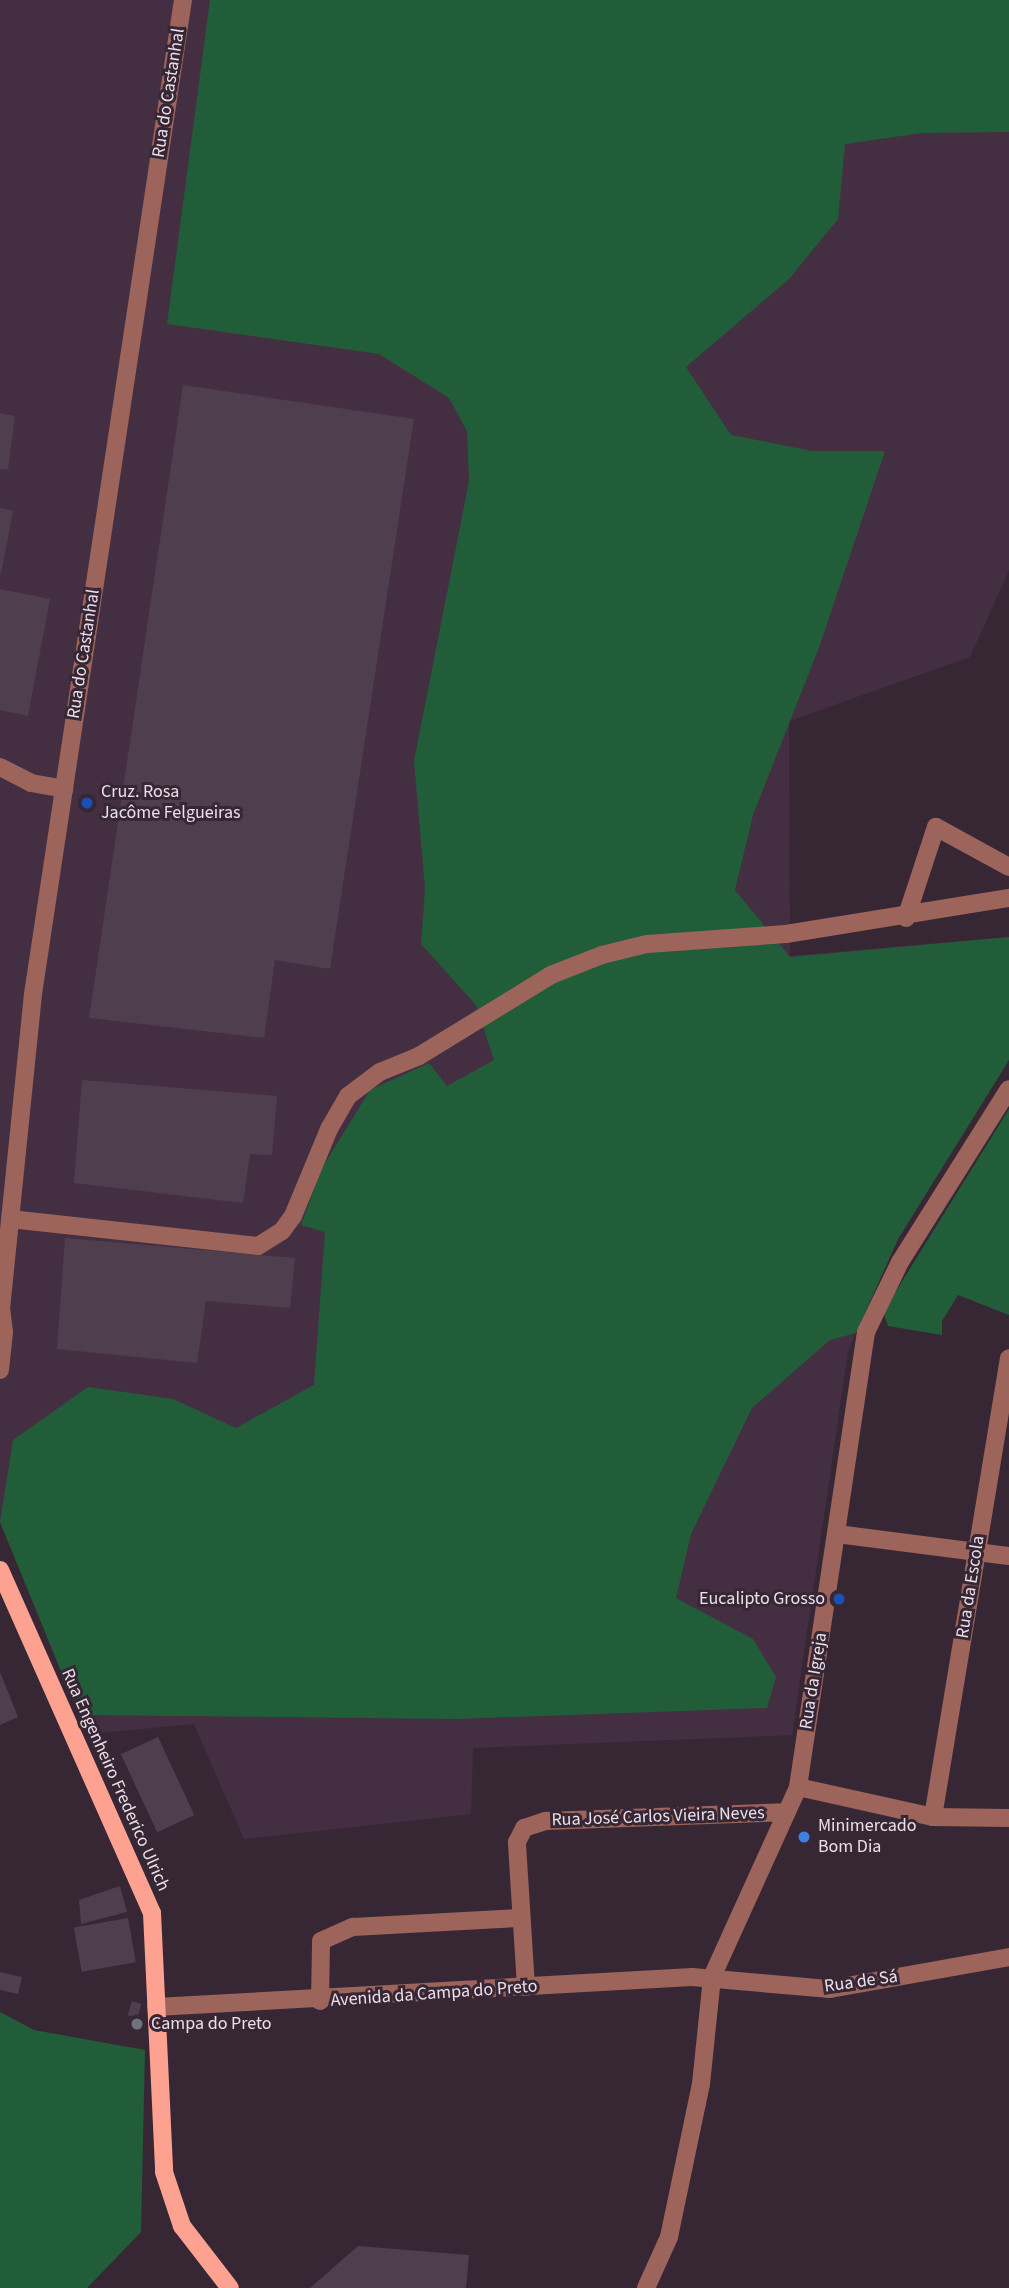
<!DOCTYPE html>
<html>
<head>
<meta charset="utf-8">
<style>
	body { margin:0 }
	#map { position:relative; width:1009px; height:2288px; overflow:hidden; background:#372735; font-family:"Source Sans 3",sans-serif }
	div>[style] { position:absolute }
	.built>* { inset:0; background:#442f42 }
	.green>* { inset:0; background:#215d39 }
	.building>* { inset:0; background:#4f3e4e; transform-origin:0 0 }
	.minor>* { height:18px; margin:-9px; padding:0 9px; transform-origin:9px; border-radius:9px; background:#9c645a }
	.major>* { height:18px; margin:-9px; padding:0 9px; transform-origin:9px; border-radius:9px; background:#fda190 }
	.dots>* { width:19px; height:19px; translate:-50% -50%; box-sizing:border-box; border:4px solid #372735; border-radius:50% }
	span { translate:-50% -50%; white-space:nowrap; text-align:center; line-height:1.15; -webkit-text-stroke:6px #372735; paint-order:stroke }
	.street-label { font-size:18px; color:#eae0e9 }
	.poi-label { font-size:18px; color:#eae0e9 }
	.left { translate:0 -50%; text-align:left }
	.right { translate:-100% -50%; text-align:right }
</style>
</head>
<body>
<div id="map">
	<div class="built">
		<div style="clip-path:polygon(0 0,1009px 0,1009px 570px,970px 657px,789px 721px,790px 956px,1009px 937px,1009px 1060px,898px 1239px,848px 1351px,792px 1735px,473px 1748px,471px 1814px,244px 1839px,194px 1724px,89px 1734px,79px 1715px,0 1522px)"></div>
	</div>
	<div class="green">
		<div style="clip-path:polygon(210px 0,1009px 0,1009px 132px,922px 133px,845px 144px,838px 219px,789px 279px,686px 367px,731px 435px,812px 451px,885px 451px,820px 645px,753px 815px,735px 890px,790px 957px,1009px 937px,1009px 1060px,898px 1239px,856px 1333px,830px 1340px,752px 1408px,691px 1534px,676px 1598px,753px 1639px,776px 1677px,767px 1708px,457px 1719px,79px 1715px,0 1522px,13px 1440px,88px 1387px,173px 1399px,236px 1428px,314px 1385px,325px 1232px,301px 1225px,322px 1168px,370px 1090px,429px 1063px,447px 1086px,494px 1060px,476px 1005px,421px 944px,425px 889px,414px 761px,469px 481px,467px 431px,449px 398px,379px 354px,167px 324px)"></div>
		<div style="clip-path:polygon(1009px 1109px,1009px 1315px,958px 1295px,942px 1321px,942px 1335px,888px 1326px,883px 1312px)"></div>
		<div style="clip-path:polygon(0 2012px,34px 2030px,145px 2050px,141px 2232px,87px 2288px,0 2288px)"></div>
	</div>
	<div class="building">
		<div style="clip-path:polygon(183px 385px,414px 419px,330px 969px,275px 960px,264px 1038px,89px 1018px)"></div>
		<div style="clip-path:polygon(0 413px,15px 416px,8px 470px,0 469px)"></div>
		<div style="clip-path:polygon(0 508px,13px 511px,1px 574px,0 573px)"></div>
		<div style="clip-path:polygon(0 589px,50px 599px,28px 716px,0 710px)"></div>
		<div style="clip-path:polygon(82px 1080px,277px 1096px,272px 1155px,250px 1154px,243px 1203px,74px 1183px)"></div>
		<div style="clip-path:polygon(65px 1238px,295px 1258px,290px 1308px,206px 1301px,197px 1363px,57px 1349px)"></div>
		<div style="clip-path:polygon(0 1672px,18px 1717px,0 1725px)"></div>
		<div style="left:158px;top:1737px;width:86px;height:41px;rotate:65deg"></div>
		<div style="clip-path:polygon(120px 1886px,127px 1912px,81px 1924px,79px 1900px)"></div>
		<div style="left:128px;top:1918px;width:45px;height:55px;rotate:80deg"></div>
		<div style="clip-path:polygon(0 1972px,22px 1977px,18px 1994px,0 1990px)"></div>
		<div style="left:132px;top:2001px;width:10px;height:15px;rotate:17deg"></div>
		<div style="clip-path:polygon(358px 2246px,469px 2255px,466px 2288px,310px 2288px)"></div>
	</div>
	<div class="minor">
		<div style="left:0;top:767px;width:35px;rotate:27deg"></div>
		<div style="left:31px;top:783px;width:34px;rotate:10deg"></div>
		<div style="left:906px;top:918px;width:96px;rotate:-71.8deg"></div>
		<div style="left:936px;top:827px;width:83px;rotate:28.7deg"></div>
		<div style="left:10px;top:1219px;width:249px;rotate:6.2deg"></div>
		<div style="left:258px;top:1246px;width:28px;rotate:-32deg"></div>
		<div style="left:282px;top:1231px;width:19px;rotate:-54deg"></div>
		<div style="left:293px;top:1216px;width:94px;rotate:-67.5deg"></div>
		<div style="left:329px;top:1129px;width:38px;rotate:-60deg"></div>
		<div style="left:348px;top:1096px;width:40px;rotate:-37deg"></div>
		<div style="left:380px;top:1072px;width:42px;rotate:-22.3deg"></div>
		<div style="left:419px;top:1056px;width:155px;rotate:-31.5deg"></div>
		<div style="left:551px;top:975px;width:55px;rotate:-21.4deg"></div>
		<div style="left:602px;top:955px;width:46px;rotate:-13.7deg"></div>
		<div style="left:647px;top:944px;width:139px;rotate:-4.1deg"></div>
		<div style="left:786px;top:934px;width:226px;rotate:-9.2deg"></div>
		<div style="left:0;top:1370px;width:38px;rotate:-84deg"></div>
		<div style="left:4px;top:1332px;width:23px;rotate:-97deg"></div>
		<div style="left:1px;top:1309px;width:317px;rotate:-84.2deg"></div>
		<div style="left:33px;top:994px;width:1005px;rotate:-81.42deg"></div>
		<div style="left:837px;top:1534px;width:173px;rotate:7.3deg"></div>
		<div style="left:798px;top:1787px;width:138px;rotate:12.5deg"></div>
		<div style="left:933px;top:1817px;width:76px;rotate:0.8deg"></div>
		<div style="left:933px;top:1817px;width:465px;rotate:-80.6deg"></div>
		<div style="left:526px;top:1987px;width:145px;rotate:-93.6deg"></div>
		<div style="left:517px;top:1842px;width:16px;rotate:-63deg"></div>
		<div style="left:524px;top:1828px;width:23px;rotate:-18deg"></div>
		<div style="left:546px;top:1821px;width:240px;rotate:-2.1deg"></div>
		<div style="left:320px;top:2001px;width:60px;rotate:-89deg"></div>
		<div style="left:321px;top:1941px;width:35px;rotate:-24deg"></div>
		<div style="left:353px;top:1927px;width:166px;rotate:-3.1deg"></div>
		<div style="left:156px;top:2007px;width:537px;rotate:-3.2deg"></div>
		<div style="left:692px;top:1977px;width:139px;rotate:5deg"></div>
		<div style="left:830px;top:1989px;width:182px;rotate:-10.1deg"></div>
		<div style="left:646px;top:2288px;width:56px;rotate:-65.7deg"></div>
		<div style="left:669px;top:2237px;width:156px;rotate:-78.2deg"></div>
		<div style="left:701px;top:2084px;width:108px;rotate:-84.1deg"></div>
		<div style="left:712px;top:1977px;width:209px;rotate:-65.6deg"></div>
		<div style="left:798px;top:1787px;width:460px;rotate:-81.5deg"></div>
		<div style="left:866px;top:1332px;width:78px;rotate:-64.1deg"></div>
		<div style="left:900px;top:1262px;width:204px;rotate:-57.8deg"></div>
	</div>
	<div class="major">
		<div style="left:0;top:1570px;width:375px;rotate:66.1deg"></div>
		<div style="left:152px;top:1913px;width:259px;rotate:87.3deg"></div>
		<div style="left:164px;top:2172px;width:57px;rotate:71.6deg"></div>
		<div style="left:182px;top:2226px;width:78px;rotate:52.3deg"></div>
	</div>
	<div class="dots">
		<div style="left:87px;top:803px;background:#1a4fb4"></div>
		<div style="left:839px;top:1599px;background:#1a4fb4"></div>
		<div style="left:804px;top:1837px;background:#3f7fe0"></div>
		<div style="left:137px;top:2024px;background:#6b7280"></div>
	</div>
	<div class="street-label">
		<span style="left:169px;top:93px;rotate:-81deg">Rua do Castanhal</span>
		<span style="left:84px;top:654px;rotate:-81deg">Rua do Castanhal</span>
		<span style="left:971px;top:1587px;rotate:-81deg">Rua da Escola</span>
		<span style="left:814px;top:1681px;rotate:-81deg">Rua da Igreja</span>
		<span style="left:115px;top:1780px;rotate:66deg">Rua Engenheiro Frederico Ulrich</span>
		<span style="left:658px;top:1817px;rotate:-2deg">Rua José Carlos Vieira Neves</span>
		<span style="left:861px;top:1982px;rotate:-8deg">Rua de Sá</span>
		<span style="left:434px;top:1994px;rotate:-4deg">Avenida da Campa do Preto</span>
	</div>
	<div class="poi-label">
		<span class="left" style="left:101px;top:803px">Cruz. Rosa<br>Jacôme Felgueiras</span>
		<span class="right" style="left:825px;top:1599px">Eucalipto Grosso</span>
		<span class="left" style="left:818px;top:1837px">Minimercado<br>Bom Dia</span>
		<span class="left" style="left:151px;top:2024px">Campa do Preto</span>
	</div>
</div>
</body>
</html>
